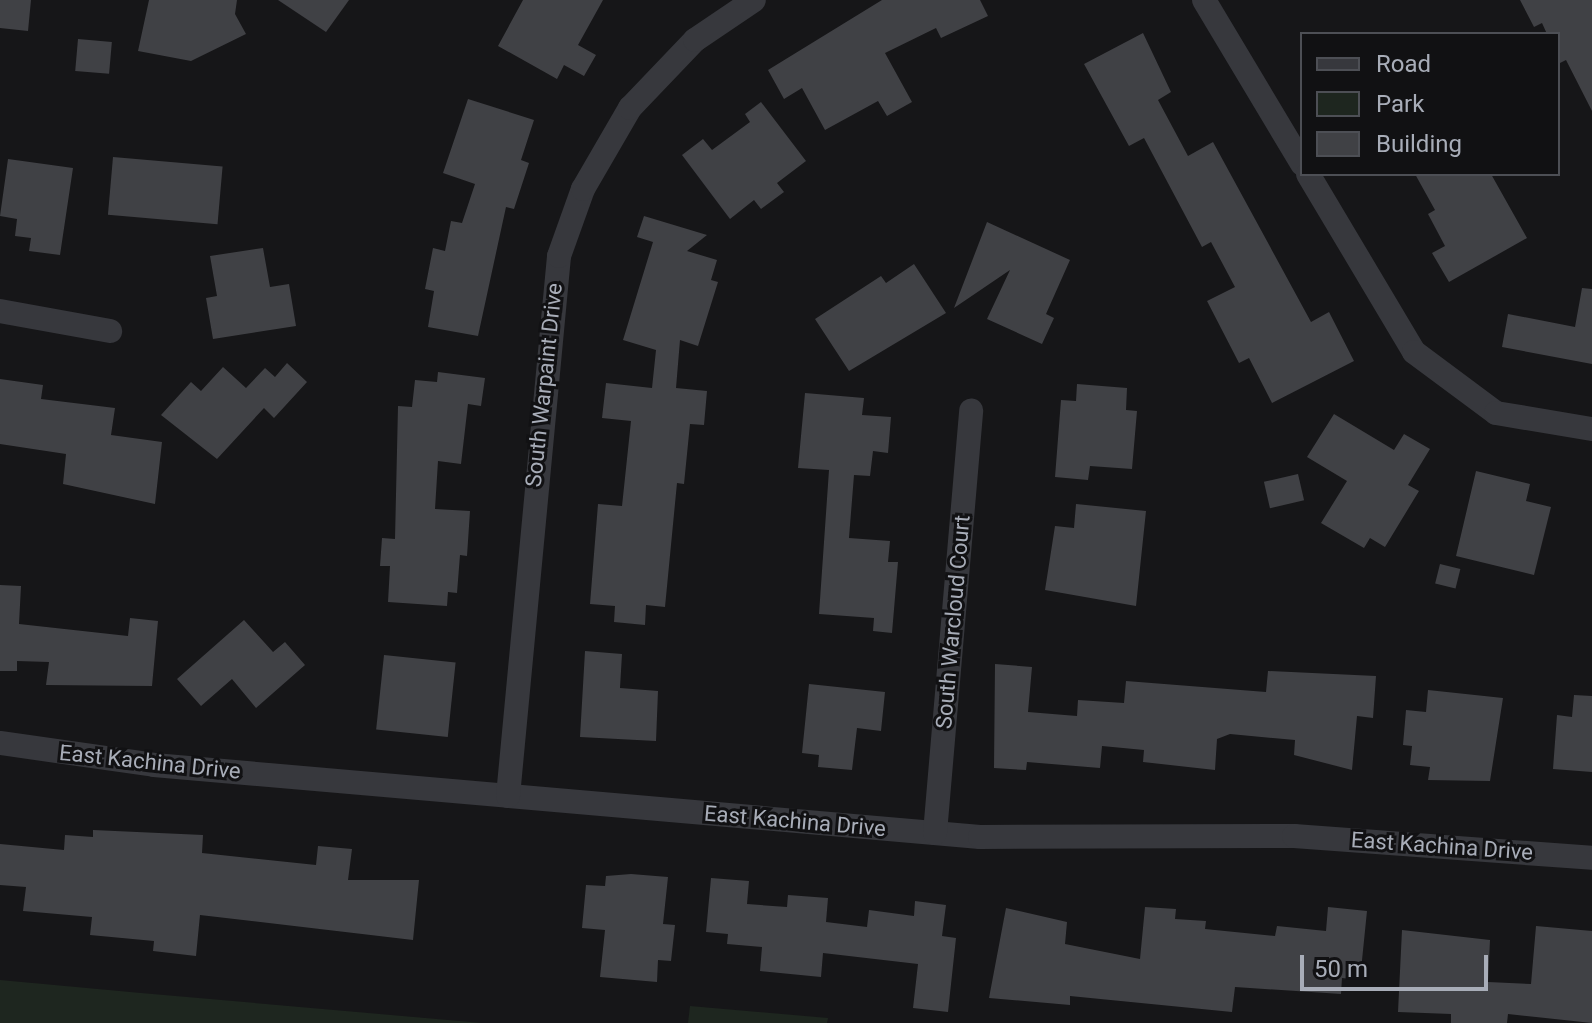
<!DOCTYPE html>
<html>
<head>
<meta charset="utf-8">
<style>
	body { margin:0 }
	#map { position:relative; width:1592px; height:1023px; overflow:hidden; background:#161618; font-family:Roboto,sans-serif }
	div>[style] { position:absolute }
	.green>* { inset:0; background:#1e261f }
	.building>* { inset:0; background:#404145; transform-origin:0 0 }
	.minor>* { height:24px; margin:-12px; padding:0 12px; transform-origin:12px; border-radius:12px; background:#37383d }
	span { translate:-50% -50%; white-space:nowrap; text-align:center; line-height:1.15; -webkit-text-stroke:6px #111113; paint-order:stroke }
	.street-label { font-size:22px; color:#a8adb8 }
	.legend { position:absolute; left:1300px; top:32px; width:260px; height:144px; box-sizing:border-box; background:#111113; border:2px solid #4d4f55; margin:0; padding:10px 14px; list-style:none; font-size:24px; color:#a8adb8 }
	.legend li { display:flex; align-items:center; gap:16px; height:40px }
	.legend b { width:40px; border:2px solid #4d4f55 }
	.scale { position:absolute; left:1300px; top:955px; width:188px; height:36px; box-sizing:border-box; border:4px solid #a8adb8; border-top:0; padding-left:10px; font-size:24px; line-height:28px; white-space:nowrap; color:#a8adb8; -webkit-text-stroke:6px #111113; paint-order:stroke }
</style>
</head>
<body>
<div id="map">
	<div class="green">
		<div style="clip-path:polygon(0 980px,141px 993px,482px 1023px,0 1023px)"></div>
		<div style="clip-path:polygon(690px 1006px,828px 1018px,827px 1023px,688px 1023px)"></div>
	</div>
	<div class="building">
		<div style="clip-path:polygon(0 0,31px 0,28px 31px,0 28px)"></div>
		<div style="clip-path:polygon(149px 0,237px 0,235px 14px,246px 34px,191px 61px,138px 51px)"></div>
		<div style="clip-path:polygon(278px 0,349px 0,326px 32px)"></div>
		<div style="clip-path:polygon(523px 0,603px 0,578px 45px,596px 55px,584px 76px,564px 65px,557px 79px,498px 46px)"></div>
		<div style="clip-path:polygon(882px 0,980px 0,988px 16px,941px 38px,936px 28px,885px 53px,912px 102px,887px 116px,878px 101px,825px 130px,802px 88px,784px 99px,768px 70px)"></div>
		<div style="clip-path:polygon(1520px 0,1592px 0,1592px 111px,1566px 60px,1558px 64px,1558px 34px,1547px 34px,1542px 23px,1534px 27px)"></div>
		<div style="clip-path:polygon(1143px 33px,1171px 92px,1158px 100px,1188px 156px,1213px 142px,1311px 322px,1329px 312px,1354px 361px,1272px 403px,1249px 358px,1239px 363px,1207px 301px,1235px 287px,1211px 242px,1202px 247px,1144px 138px,1129px 146px,1084px 64px)"></div>
		<div style="left:78px;top:39px;width:34px;height:32px;rotate:5deg"></div>
		<div style="clip-path:polygon(468px 99px,534px 120px,521px 160px,529px 163px,514px 209px,506px 207px,478px 336px,428px 327px,434px 291px,425px 289px,433px 248px,445px 251px,451px 221px,462px 223px,475px 184px,443px 173px)"></div>
		<div style="clip-path:polygon(761px 102px,806px 161px,777px 183px,784px 192px,761px 209px,754px 200px,730px 219px,682px 155px,703px 139px,712px 150px,750px 122px,745px 114px)"></div>
		<div style="left:113px;top:157px;width:110px;height:58px;rotate:5deg"></div>
		<div style="clip-path:polygon(8px 159px,73px 168px,60px 255px,29px 251px,31px 238px,15px 236px,17px 219px,0 216px)"></div>
		<div style="clip-path:polygon(1415px 174px,1491px 174px,1527px 238px,1449px 282px,1432px 253px,1445px 246px,1428px 214px,1435px 210px)"></div>
		<div style="clip-path:polygon(644px 216px,707px 235px,687px 251px,717px 260px,711px 280px,718px 282px,698px 346px,680px 340px,676px 388px,707px 391px,704px 425px,690px 424px,684px 484px,677px 483px,665px 607px,646px 605px,645px 625px,614px 622px,615px 606px,590px 604px,598px 504px,622px 506px,631px 421px,602px 418px,606px 383px,652px 388px,656px 350px,623px 340px,653px 242px,637px 237px)"></div>
		<div style="clip-path:polygon(987px 222px,1070px 260px,1046px 314px,1054px 318px,1042px 344px,987px 319px,1010px 270px,954px 308px)"></div>
		<div style="clip-path:polygon(263px 248px,270px 287px,289px 284px,296px 326px,213px 339px,206px 298px,217px 296px,210px 256px)"></div>
		<div style="clip-path:polygon(914px 264px,946px 313px,849px 371px,815px 319px,881px 276px,886px 283px)"></div>
		<div style="clip-path:polygon(1582px 288px,1592px 289px,1592px 364px,1502px 347px,1508px 314px,1575px 327px)"></div>
		<div style="clip-path:polygon(287px 363px,307px 382px,274px 418px,264px 408px,217px 459px,161px 415px,191px 382px,201px 391px,223px 367px,246px 388px,265px 368px,275px 377px)"></div>
		<div style="clip-path:polygon(438px 372px,485px 378px,481px 406px,468px 404px,461px 464px,438px 461px,435px 509px,470px 511px,467px 556px,460px 555px,457px 593px,448px 592px,447px 606px,388px 602px,390px 566px,380px 566px,382px 538px,395px 539px,398px 406px,412px 407px,415px 380px,437px 382px)"></div>
		<div style="clip-path:polygon(0 379px,43px 385px,41px 399px,115px 408px,111px 435px,162px 442px,155px 504px,63px 484px,66px 454px,0 444px)"></div>
		<div style="clip-path:polygon(1077px 384px,1127px 388px,1126px 410px,1137px 411px,1132px 469px,1090px 466px,1088px 480px,1055px 477px,1061px 400px,1076px 401px)"></div>
		<div style="clip-path:polygon(805px 393px,864px 398px,862px 415px,891px 417px,888px 453px,873px 451px,870px 476px,854px 475px,849px 538px,890px 541px,888px 562px,898px 562px,892px 633px,873px 631px,874px 618px,819px 614px,829px 470px,798px 468px)"></div>
		<div style="clip-path:polygon(1334px 414px,1394px 450px,1404px 434px,1430px 449px,1408px 485px,1419px 491px,1385px 547px,1370px 538px,1364px 548px,1321px 523px,1347px 481px,1307px 457px)"></div>
		<div style="clip-path:polygon(1476px 471px,1530px 484px,1526px 501px,1551px 507px,1534px 575px,1456px 556px)"></div>
		<div style="left:1298px;top:474px;width:27px;height:35px;rotate:77deg"></div>
		<div style="clip-path:polygon(1076px 504px,1146px 511px,1136px 606px,1045px 590px,1055px 526px,1074px 528px)"></div>
		<div style="left:1440px;top:564px;width:21px;height:20px;rotate:14deg"></div>
		<div style="clip-path:polygon(0 585px,21px 586px,19px 624px,128px 636px,130px 618px,158px 621px,152px 686px,46px 685px,49px 662px,17px 661px,17px 671px,0 671px)"></div>
		<div style="clip-path:polygon(244px 620px,273px 652px,285px 642px,305px 665px,256px 708px,232px 679px,201px 706px,177px 679px)"></div>
		<div style="clip-path:polygon(585px 651px,622px 654px,620px 688px,658px 691px,656px 741px,580px 737px)"></div>
		<div style="left:384px;top:655px;width:72px;height:75px;rotate:6deg"></div>
		<div style="clip-path:polygon(995px 664px,1032px 667px,1028px 712px,1077px 716px,1078px 700px,1124px 703px,1126px 681px,1266px 692px,1268px 671px,1376px 676px,1373px 718px,1357px 716px,1352px 770px,1294px 755px,1295px 740px,1230px 734px,1217px 739px,1215px 770px,1143px 762px,1144px 750px,1102px 746px,1100px 768px,1027px 762px,1026px 770px,994px 768px)"></div>
		<div style="clip-path:polygon(809px 684px,885px 692px,881px 731px,857px 728px,852px 770px,818px 767px,819px 755px,802px 753px)"></div>
		<div style="clip-path:polygon(1428px 690px,1503px 698px,1490px 781px,1428px 780px,1430px 767px,1410px 765px,1412px 746px,1403px 745px,1406px 710px,1426px 712px)"></div>
		<div style="clip-path:polygon(1574px 695px,1592px 696px,1592px 772px,1553px 769px,1557px 715px,1572px 717px)"></div>
		<div style="clip-path:polygon(93px 830px,203px 835px,202px 853px,316px 865px,318px 846px,352px 849px,348px 880px,419px 880px,413px 940px,200px 915px,196px 956px,153px 951px,154px 941px,90px 935px,92px 917px,23px 911px,26px 887px,0 885px,0 844px,64px 850px,65px 835px,93px 837px)"></div>
		<div style="clip-path:polygon(631px 874px,668px 877px,663px 924px,675px 925px,671px 961px,658px 960px,657px 982px,600px 977px,605px 930px,582px 928px,586px 885px,605px 886px,606px 876px)"></div>
		<div style="clip-path:polygon(711px 878px,749px 881px,747px 904px,787px 907px,788px 895px,828px 898px,826px 922px,867px 927px,869px 910px,914px 916px,915px 901px,946px 905px,942px 936px,956px 938px,948px 1012px,913px 1008px,918px 964px,823px 953px,821px 977px,760px 971px,762px 947px,727px 944px,728px 934px,706px 932px)"></div>
		<div style="clip-path:polygon(1145px 907px,1176px 909px,1175px 919px,1206px 921px,1205px 929px,1275px 936px,1277px 926px,1326px 931px,1328px 907px,1367px 911px,1360px 980px,1342px 978px,1341px 994px,1235px 987px,1232px 1012px,1070px 996px,1070px 1005px,989px 998px,1006px 908px,1067px 922px,1065px 944px,1140px 959px)"></div>
		<div style="clip-path:polygon(1536px 926px,1592px 931px,1592px 1023px,1508px 1014px,1507px 1023px,1451px 1023px,1451px 1014px,1398px 1012px,1402px 930px,1490px 940px,1488px 982px,1531px 984px)"></div>
	</div>
	<div class="minor">
		<div style="left:1204px;top:0;width:191px;rotate:59.1deg"></div>
		<div style="left:1308px;top:174px;width:207px;rotate:59.2deg"></div>
		<div style="left:1414px;top:352px;width:102px;rotate:36.6deg"></div>
		<div style="left:1496px;top:413px;width:97px;rotate:9.5deg"></div>
		<div style="left:0;top:311px;width:112px;rotate:10.3deg"></div>
		<div style="left:0;top:743px;width:156px;rotate:8.1deg"></div>
		<div style="left:154px;top:765px;width:829px;rotate:4.98deg"></div>
		<div style="left:980px;top:837px;width:314px;rotate:-0.2deg"></div>
		<div style="left:1294px;top:836px;width:299px;rotate:4.2deg"></div>
		<div style="left:508px;top:796px;width:542px;rotate:-84.6deg"></div>
		<div style="left:559px;top:256px;width:71px;rotate:-70.3deg"></div>
		<div style="left:583px;top:189px;width:94px;rotate:-59.9deg"></div>
		<div style="left:630px;top:108px;width:94px;rotate:-46.3deg"></div>
		<div style="left:695px;top:40px;width:71px;rotate:-34.1deg"></div>
		<div style="left:935px;top:833px;width:424px;rotate:-85.1deg"></div>
	</div>
	<div class="street-label">
		<span style="left:544px;top:385px;rotate:-84deg">South Warpaint Drive</span>
		<span style="left:953px;top:622px;rotate:-85deg">South Warcloud Court</span>
		<span style="left:150px;top:762px;rotate:6deg">East Kachina Drive</span>
		<span style="left:795px;top:821px;rotate:5deg">East Kachina Drive</span>
		<span style="left:1442px;top:846px;rotate:4deg">East Kachina Drive</span>
	</div>
	<ul class="legend">
	<li><b style="height:10px;background:#37383d"></b>Road</li>
	<li><b style="height:22px;background:#1e261f"></b>Park</li>
	<li><b style="height:22px;background:#404145"></b>Building</li>
	</ul>
	<div class="scale">50 m</div>
</div>
</body>
</html>
